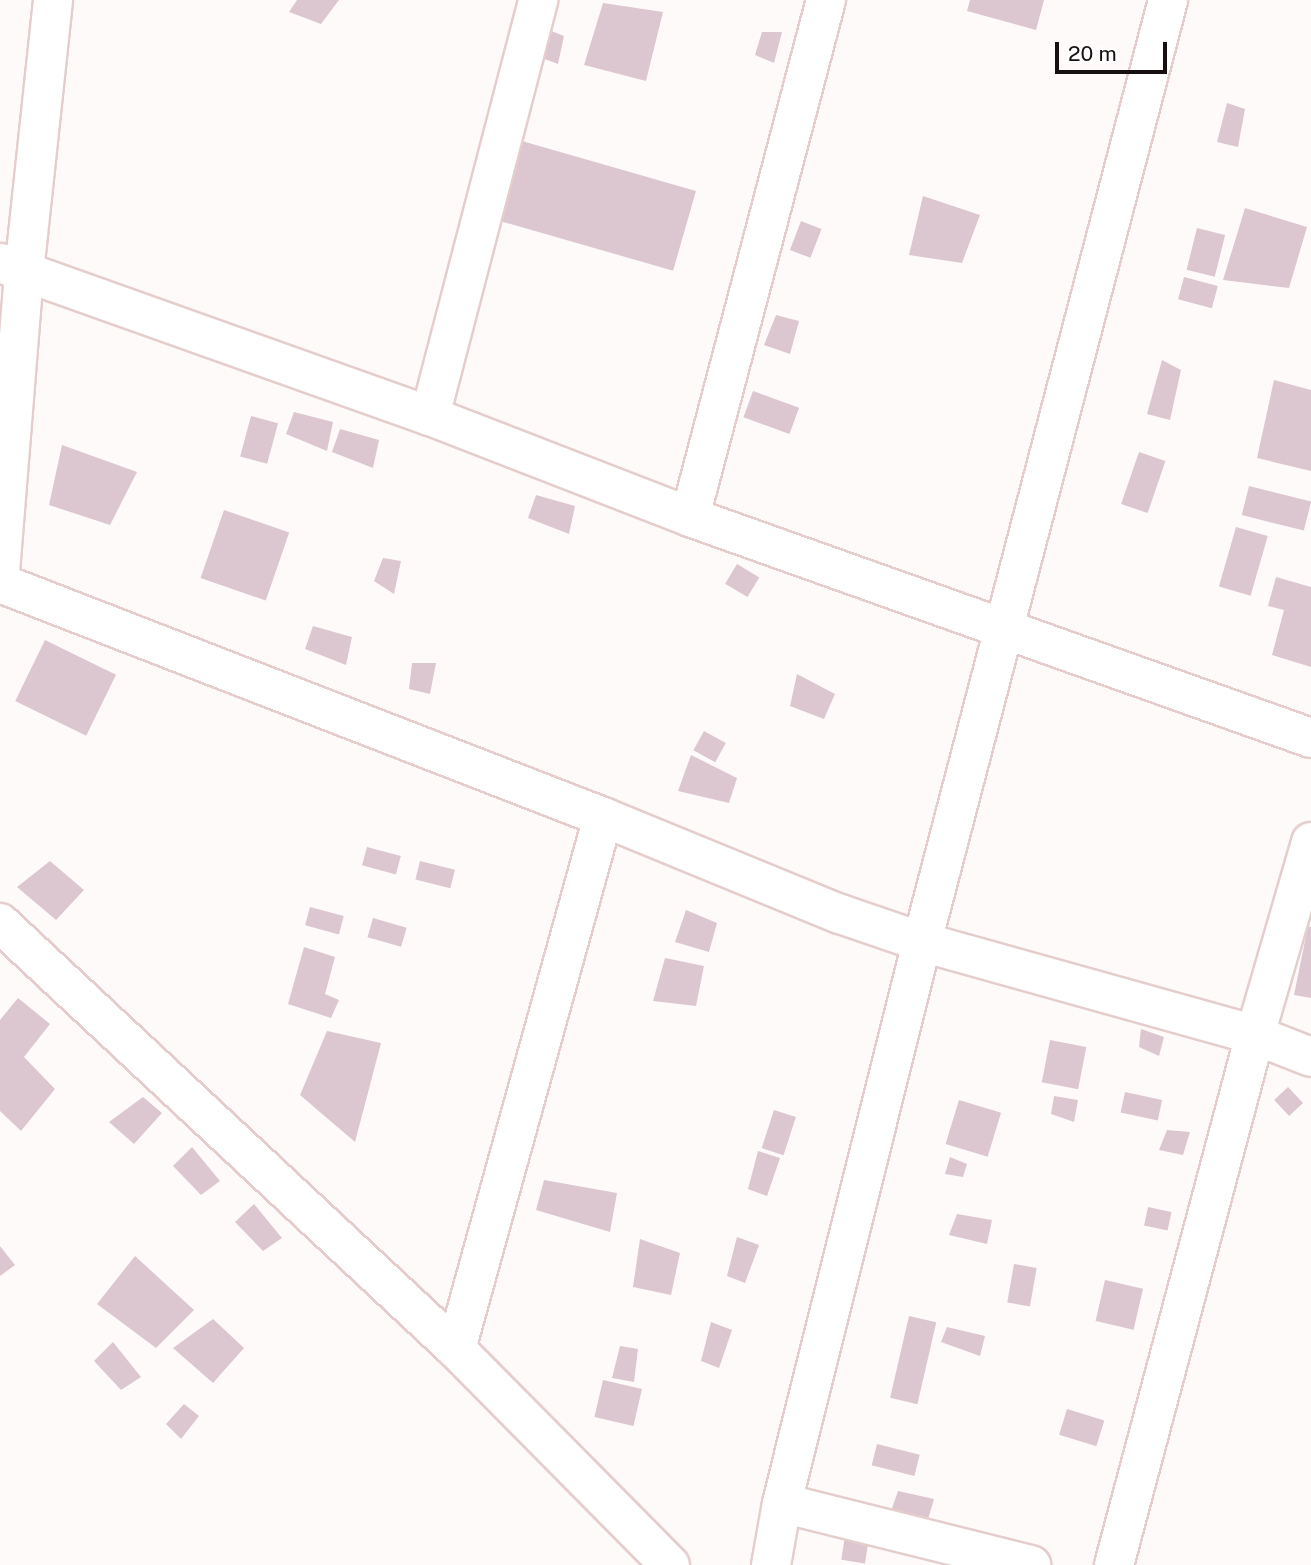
<!DOCTYPE html>
<html>
<head>
<meta charset="utf-8">
<style>
	body { margin:0 }
	#map { position:relative; width:1311px; height:1565px; overflow:hidden; background:#fffafa; font-family:"Public Sans",sans-serif }
	div>[style] { position:absolute }
	.building>* { inset:0; background:#dcc7d0; transform-origin:0 0 }
	.roads { filter:drop-shadow(2px 0 #e5cdcd) drop-shadow(-2px 0 #e5cdcd) drop-shadow(0 2px #e5cdcd) drop-shadow(0 -2px #e5cdcd) }
	.minor>* { height:38px; margin:-19px; padding:0 19px; transform-origin:19px; border-radius:19px; background:#fff }
	span { translate:-50% -50%; white-space:nowrap; text-align:center; line-height:1.15; -webkit-text-stroke:5px #fff; paint-order:stroke }
	.scale { position:absolute; left:1055px; top:42px; width:112px; height:32px; box-sizing:border-box; border:4px solid #171010; border-top:0; padding-left:9px; font-size:21px; line-height:24px; white-space:nowrap; color:#171010; -webkit-text-stroke:5px #fff; paint-order:stroke }
</style>
</head>
<body>
<div id="map">
	<div class="building">
		<div style="clip-path:polygon(297px 0,339px 0,321px 24px,289px 12px)"></div>
		<div style="clip-path:polygon(970px 0,1044px 0,1036px 30px,967px 11px)"></div>
		<div style="clip-path:polygon(603px 3px,663px 12px,646px 81px,584px 65px)"></div>
		<div style="clip-path:polygon(549px 30px,564px 36px,558px 64px,539px 57px)"></div>
		<div style="clip-path:polygon(762px 32px,782px 32px,774px 63px,755px 55px)"></div>
		<div style="clip-path:polygon(1227px 103px,1245px 109px,1238px 147px,1217px 142px)"></div>
		<div style="left:522px;top:141px;width:181px;height:83px;rotate:16deg"></div>
		<div style="clip-path:polygon(923px 196px,980px 215px,962px 263px,909px 255px)"></div>
		<div style="clip-path:polygon(1245px 208px,1307px 227px,1289px 288px,1223px 280px)"></div>
		<div style="left:801px;top:221px;width:22px;height:31px;rotate:21deg"></div>
		<div style="left:1197px;top:228px;width:29px;height:43px;rotate:14deg"></div>
		<div style="left:1184px;top:277px;width:35px;height:23px;rotate:15deg"></div>
		<div style="clip-path:polygon(776px 315px,799px 321px,790px 354px,764px 345px)"></div>
		<div style="clip-path:polygon(1162px 360px,1181px 370px,1170px 420px,1147px 414px)"></div>
		<div style="clip-path:polygon(1274px 380px,1311px 390px,1311px 471px,1257px 458px)"></div>
		<div style="left:753px;top:391px;width:49px;height:28px;rotate:20deg"></div>
		<div style="clip-path:polygon(294px 412px,333px 422px,327px 451px,286px 434px)"></div>
		<div style="left:251px;top:416px;width:28px;height:42px;rotate:15deg"></div>
		<div style="clip-path:polygon(340px 429px,379px 440px,373px 468px,332px 452px)"></div>
		<div style="clip-path:polygon(62px 445px,137px 472px,110px 525px,49px 505px)"></div>
		<div style="left:1139px;top:452px;width:28px;height:55px;rotate:19deg"></div>
		<div style="left:1249px;top:486px;width:64px;height:30px;rotate:14deg"></div>
		<div style="clip-path:polygon(536px 495px,575px 506px,569px 534px,528px 518px)"></div>
		<div style="left:224px;top:510px;width:69px;height:72px;rotate:19deg"></div>
		<div style="left:1236px;top:527px;width:33px;height:62px;rotate:16deg"></div>
		<div style="clip-path:polygon(383px 558px,401px 561px,394px 594px,374px 581px)"></div>
		<div style="left:737px;top:564px;width:26px;height:23px;rotate:31deg"></div>
		<div style="clip-path:polygon(1276px 577px,1311px 587px,1311px 667px,1272px 655px,1284px 610px,1268px 606px)"></div>
		<div style="clip-path:polygon(313px 626px,352px 637px,346px 665px,305px 649px)"></div>
		<div style="left:45px;top:640px;width:79px;height:68px;rotate:26deg"></div>
		<div style="clip-path:polygon(412px 663px,436px 663px,430px 694px,409px 689px)"></div>
		<div style="clip-path:polygon(797px 674px,835px 694px,824px 719px,790px 706px)"></div>
		<div style="left:704px;top:731px;width:25px;height:22px;rotate:29deg"></div>
		<div style="clip-path:polygon(691px 755px,737px 778px,729px 803px,678px 791px)"></div>
		<div style="left:367px;top:847px;width:35px;height:19px;rotate:15deg"></div>
		<div style="clip-path:polygon(50px 861px,84px 890px,56px 920px,17px 887px)"></div>
		<div style="left:420px;top:861px;width:36px;height:19px;rotate:14deg"></div>
		<div style="left:310px;top:907px;width:35px;height:19px;rotate:15deg"></div>
		<div style="clip-path:polygon(686px 910px,717px 923px,709px 952px,675px 942px)"></div>
		<div style="left:373px;top:918px;width:35px;height:20px;rotate:16deg"></div>
		<div style="clip-path:polygon(1308px 926px,1311px 927px,1311px 998px,1294px 995px)"></div>
		<div style="clip-path:polygon(304px 947px,335px 957px,325px 994px,339px 1000px,331px 1018px,288px 1004px)"></div>
		<div style="clip-path:polygon(665px 958px,704px 966px,696px 1006px,653px 1001px)"></div>
		<div style="clip-path:polygon(18px 998px,50px 1024px,24px 1057px,55px 1089px,21px 1131px,0 1111px,0 1020px)"></div>
		<div style="clip-path:polygon(1141px 1029px,1164px 1037px,1159px 1056px,1139px 1047px)"></div>
		<div style="clip-path:polygon(327px 1031px,381px 1043px,355px 1142px,300px 1095px)"></div>
		<div style="left:1050px;top:1040px;width:37px;height:43px;rotate:11deg"></div>
		<div style="left:1288px;top:1087px;width:22px;height:19px;rotate:47deg"></div>
		<div style="left:1125px;top:1092px;width:38px;height:21px;rotate:12deg"></div>
		<div style="clip-path:polygon(1054px 1096px,1078px 1100px,1074px 1122px,1051px 1114px)"></div>
		<div style="clip-path:polygon(143px 1097px,162px 1113px,134px 1144px,109px 1122px)"></div>
		<div style="left:959px;top:1100px;width:44px;height:46px;rotate:17deg"></div>
		<div style="left:774px;top:1110px;width:23px;height:40px;rotate:18deg"></div>
		<div style="clip-path:polygon(1167px 1130px,1190px 1132px,1183px 1155px,1159px 1150px)"></div>
		<div style="clip-path:polygon(192px 1147px,220px 1181px,201px 1195px,173px 1166px)"></div>
		<div style="clip-path:polygon(758px 1151px,780px 1158px,767px 1196px,748px 1189px)"></div>
		<div style="clip-path:polygon(950px 1157px,967px 1164px,963px 1177px,945px 1174px)"></div>
		<div style="clip-path:polygon(544px 1180px,617px 1193px,610px 1232px,536px 1210px)"></div>
		<div style="clip-path:polygon(254px 1204px,282px 1238px,263px 1251px,235px 1222px)"></div>
		<div style="left:1148px;top:1207px;width:24px;height:19px;rotate:12deg"></div>
		<div style="clip-path:polygon(957px 1214px,992px 1220px,987px 1244px,949px 1235px)"></div>
		<div style="clip-path:polygon(737px 1237px,759px 1245px,745px 1283px,727px 1276px)"></div>
		<div style="clip-path:polygon(640px 1239px,680px 1253px,671px 1295px,633px 1287px)"></div>
		<div style="clip-path:polygon(0 1246px,15px 1265px,0 1276px)"></div>
		<div style="clip-path:polygon(135px 1256px,194px 1310px,156px 1348px,97px 1304px)"></div>
		<div style="left:1014px;top:1264px;width:23px;height:39px;rotate:10deg"></div>
		<div style="left:1105px;top:1280px;width:39px;height:42px;rotate:13deg"></div>
		<div style="left:909px;top:1316px;width:28px;height:84px;rotate:13deg"></div>
		<div style="clip-path:polygon(213px 1319px,244px 1348px,213px 1383px,173px 1348px)"></div>
		<div style="clip-path:polygon(711px 1322px,732px 1330px,719px 1368px,701px 1361px)"></div>
		<div style="clip-path:polygon(947px 1327px,985px 1336px,980px 1356px,941px 1342px)"></div>
		<div style="clip-path:polygon(113px 1342px,141px 1377px,121px 1390px,94px 1361px)"></div>
		<div style="clip-path:polygon(620px 1346px,638px 1349px,634px 1382px,612px 1378px)"></div>
		<div style="left:603px;top:1380px;width:40px;height:38px;rotate:13deg"></div>
		<div style="clip-path:polygon(184px 1404px,199px 1416px,181px 1439px,166px 1424px)"></div>
		<div style="left:1067px;top:1409px;width:39px;height:27px;rotate:17deg"></div>
		<div style="left:877px;top:1444px;width:44px;height:22px;rotate:14deg"></div>
		<div style="clip-path:polygon(898px 1491px,934px 1499px,927px 1523px,891px 1511px)"></div>
		<div style="left:845px;top:1536px;width:24px;height:24px;rotate:9deg"></div>
	</div>
	<div class="roads">
		<div class="minor">
			<div style="left:0;top:263px;width:456px;rotate:19.6deg"></div>
			<div style="left:430px;top:416px;width:279px;rotate:21.2deg"></div>
			<div style="left:690px;top:517px;width:659px;rotate:19.59deg"></div>
			<div style="left:430px;top:416px;width:430px;rotate:-75.4deg"></div>
			<div style="left:690px;top:517px;width:535px;rotate:-75.26deg"></div>
			<div style="left:0;top:572px;width:301px;rotate:-85.4deg"></div>
			<div style="left:24px;top:272px;width:274px;rotate:-83.9deg"></div>
			<div style="left:0;top:583px;width:647px;rotate:21.21deg"></div>
			<div style="left:603px;top:817px;width:256px;rotate:22.3deg"></div>
			<div style="left:840px;top:914px;width:87px;rotate:18.9deg"></div>
			<div style="left:922px;top:942px;width:346px;rotate:15.6deg"></div>
			<div style="left:1255px;top:1035px;width:60px;rotate:21.4deg"></div>
			<div style="left:0;top:923px;width:624px;rotate:43.05deg"></div>
			<div style="left:456px;top:1349px;width:304px;rotate:45.3deg"></div>
			<div style="left:456px;top:1349px;width:552px;rotate:-74.55deg"></div>
			<div style="left:782px;top:1503px;width:257px;rotate:14deg"></div>
			<div style="left:771px;top:1565px;width:63px;rotate:-79.9deg"></div>
			<div style="left:782px;top:1503px;width:578px;rotate:-75.99deg"></div>
			<div style="left:922px;top:942px;width:974px;rotate:-75.36deg"></div>
			<div style="left:1114px;top:1565px;width:548px;rotate:-75.1deg"></div>
			<div style="left:1255px;top:1035px;width:201px;rotate:-73.8deg"></div>
		</div>
	</div>
	<div class="scale">20 m</div>
</div>
</body>
</html>
